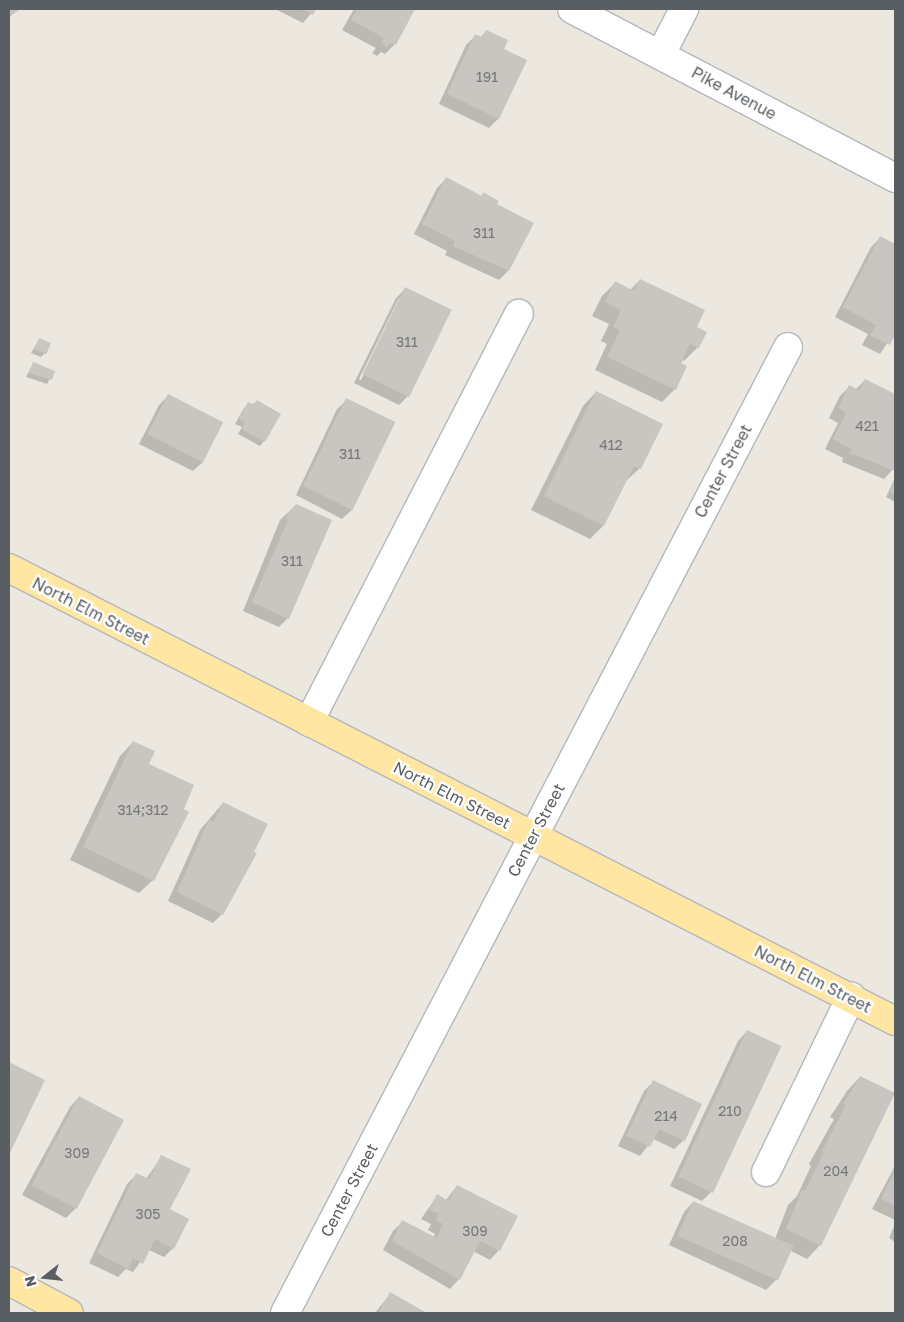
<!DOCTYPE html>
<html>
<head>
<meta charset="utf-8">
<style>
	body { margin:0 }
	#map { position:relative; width:904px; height:1322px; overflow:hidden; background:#ece8e0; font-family:"Golos Text",sans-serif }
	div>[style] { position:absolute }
	.shadow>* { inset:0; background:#0003 }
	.building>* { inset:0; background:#c9c5c0; transform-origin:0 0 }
	.roads { filter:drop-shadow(1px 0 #b3b7bb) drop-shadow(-1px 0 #b3b7bb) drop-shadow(0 1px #b3b7bb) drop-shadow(0 -1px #b3b7bb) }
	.minor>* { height:28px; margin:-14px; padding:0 14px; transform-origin:14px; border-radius:14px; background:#fff }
	.major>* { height:28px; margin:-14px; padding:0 14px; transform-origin:14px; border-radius:14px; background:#ffe6a3 }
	span { translate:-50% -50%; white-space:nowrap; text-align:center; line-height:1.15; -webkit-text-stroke:4.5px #fff; paint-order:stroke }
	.number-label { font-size:14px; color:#75787a }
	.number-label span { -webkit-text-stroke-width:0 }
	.street-label { font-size:16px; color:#595e62 }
	.frame { position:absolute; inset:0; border:10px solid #595e62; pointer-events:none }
	.north { position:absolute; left:20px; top:1252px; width:50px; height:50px; -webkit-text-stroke:4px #fff; paint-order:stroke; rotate:254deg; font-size:14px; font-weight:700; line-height:20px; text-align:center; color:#595e62 }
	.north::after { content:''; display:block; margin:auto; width:18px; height:22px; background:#595e62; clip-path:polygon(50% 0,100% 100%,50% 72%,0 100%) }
</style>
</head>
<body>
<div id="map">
	<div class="shadow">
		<div style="clip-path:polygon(9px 9px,20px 9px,9px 17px)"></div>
		<div style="clip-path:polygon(275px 9px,315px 9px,303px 23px)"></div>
		<div style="clip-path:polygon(354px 9px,414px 9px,395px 44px,385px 54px,381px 52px,377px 56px,372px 53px,376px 48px,342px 30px)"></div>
		<div style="clip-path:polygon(486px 31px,503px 50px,526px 61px,498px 119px,489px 128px,439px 104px,466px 45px,476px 35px,480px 38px)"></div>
		<div style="clip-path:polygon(446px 179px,480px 197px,483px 194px,495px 205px,508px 271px,499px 280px,445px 255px,447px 251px,414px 234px,437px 188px)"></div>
		<div style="clip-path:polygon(880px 238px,895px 246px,895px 332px,880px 354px,862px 345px,868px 334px,835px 317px,871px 247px)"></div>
		<div style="clip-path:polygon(640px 280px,695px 328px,698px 347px,684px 361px,682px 360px,675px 389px,662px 402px,595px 370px,607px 344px,601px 341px,609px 324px,592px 316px,602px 296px,615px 283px,630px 290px)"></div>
		<div style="clip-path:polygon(evenodd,406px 288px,408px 396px,399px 405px,354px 383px,396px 298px,406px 288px,399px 298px,401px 298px,361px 380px,359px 379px,399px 298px)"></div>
		<div style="clip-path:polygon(39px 340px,45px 353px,41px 357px,31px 353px)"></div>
		<div style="clip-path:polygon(33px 364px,54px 372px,47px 384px,26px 377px)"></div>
		<div style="clip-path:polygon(865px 380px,895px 395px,895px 467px,884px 479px,842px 462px,843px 458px,825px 449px,838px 423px,829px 418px,840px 396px,850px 386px,856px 389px)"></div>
		<div style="clip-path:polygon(596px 392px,640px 468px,626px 481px,603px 526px,590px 539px,531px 510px,583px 406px)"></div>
		<div style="clip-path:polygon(168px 396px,222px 423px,203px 462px,193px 471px,139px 444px,159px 405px)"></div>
		<div style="clip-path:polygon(347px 400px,393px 423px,352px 510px,342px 519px,296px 495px,337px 409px)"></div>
		<div style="clip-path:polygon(257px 402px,264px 441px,260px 446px,238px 434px,242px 427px,235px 424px,244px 408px)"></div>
		<div style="clip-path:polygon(895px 478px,895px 502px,886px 497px)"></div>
		<div style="clip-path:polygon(296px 505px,288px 618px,279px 627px,243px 611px,280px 520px)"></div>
		<div style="clip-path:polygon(133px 742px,153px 880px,139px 893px,70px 860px,120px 756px)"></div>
		<div style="clip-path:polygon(223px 803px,222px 914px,213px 923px,168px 901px,200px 830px)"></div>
		<div style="clip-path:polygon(747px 1031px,711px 1192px,702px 1201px,670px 1186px,738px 1041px)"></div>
		<div style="clip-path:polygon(9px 1064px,43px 1081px,9px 1152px)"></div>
		<div style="clip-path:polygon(860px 1077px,820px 1245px,807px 1259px,789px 1250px,776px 1280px,766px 1290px,669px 1245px,684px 1212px,693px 1202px,775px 1239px,788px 1205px,797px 1196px,811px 1166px,809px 1164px,834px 1119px,830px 1117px,847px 1091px)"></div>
		<div style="clip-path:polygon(653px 1082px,684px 1140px,674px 1149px,653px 1139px,640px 1156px,618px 1146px,644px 1091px)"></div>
		<div style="clip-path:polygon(79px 1097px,75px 1209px,66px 1218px,22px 1195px,70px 1107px)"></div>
		<div style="clip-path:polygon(162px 1156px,173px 1248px,164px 1257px,149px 1250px,133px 1272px,126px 1269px,118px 1277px,89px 1263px,127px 1184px,136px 1175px,146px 1179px)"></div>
		<div style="clip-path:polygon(895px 1166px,895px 1220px,872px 1209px)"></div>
		<div style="clip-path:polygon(457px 1186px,499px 1250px,490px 1260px,473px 1251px,459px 1279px,450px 1289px,383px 1250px,393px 1231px,402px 1222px,433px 1238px,435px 1234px,428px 1230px,431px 1224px,421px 1219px,437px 1196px,446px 1200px)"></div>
		<div style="clip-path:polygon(895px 1224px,895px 1242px,889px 1238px)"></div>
		<div style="clip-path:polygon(390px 1294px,425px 1313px,375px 1313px)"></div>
	</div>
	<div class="building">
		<div style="clip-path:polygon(9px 9px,19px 9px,9px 16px)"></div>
		<div style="clip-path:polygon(301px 9px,316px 9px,313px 15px)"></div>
		<div style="clip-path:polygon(357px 9px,415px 9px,396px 45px,390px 43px,387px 47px,381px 43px,384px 38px,351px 20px)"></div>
		<div style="clip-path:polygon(486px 30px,508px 40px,504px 49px,527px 60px,499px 119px,447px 94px,475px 34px,482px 37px)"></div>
		<div style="clip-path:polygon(446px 177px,482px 196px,483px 192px,499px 201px,497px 204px,534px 223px,509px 271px,453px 246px,455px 241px,422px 224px)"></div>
		<div style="clip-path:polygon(880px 236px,895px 244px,895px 335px,890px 345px,870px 335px,876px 325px,843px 307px)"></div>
		<div style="clip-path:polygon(640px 279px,705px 310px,697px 327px,707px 332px,699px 348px,690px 344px,681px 363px,687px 366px,676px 390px,607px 357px,620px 330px,613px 327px,621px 310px,605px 302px,615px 281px,634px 291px)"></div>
		<div style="left:405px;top:287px;width:52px;height:97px;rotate:26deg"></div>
		<div style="left:39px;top:338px;width:13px;height:12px;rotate:23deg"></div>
		<div style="clip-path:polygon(33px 362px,55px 371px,52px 380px,29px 373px)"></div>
		<div style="clip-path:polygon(865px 379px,895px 394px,895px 471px,850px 453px,852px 449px,833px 439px,846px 413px,838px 408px,849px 385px,859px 390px)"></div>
		<div style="clip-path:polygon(596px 391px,663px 424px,641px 469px,634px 466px,604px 526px,544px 496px)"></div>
		<div style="left:168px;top:394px;width:62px;height:45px;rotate:27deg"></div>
		<div style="left:346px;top:398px;width:55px;height:98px;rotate:26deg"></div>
		<div style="clip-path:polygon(257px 400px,281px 414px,265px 442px,242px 429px,245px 422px,239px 419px,248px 402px,254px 405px)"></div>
		<div style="clip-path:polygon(895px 481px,895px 495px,890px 492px)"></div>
		<div style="clip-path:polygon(296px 504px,332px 520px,289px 619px,252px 602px,288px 520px,285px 518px)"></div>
		<div style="clip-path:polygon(133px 741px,155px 751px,149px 764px,194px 785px,184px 809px,189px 812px,154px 881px,83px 847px)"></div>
		<div style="clip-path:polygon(223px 802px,268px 824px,254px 852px,257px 853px,223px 915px,177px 892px,209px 819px,213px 822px)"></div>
		<div style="left:747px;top:1030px;width:38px;height:162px;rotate:25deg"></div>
		<div style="clip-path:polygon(9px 1062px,45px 1080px,9px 1155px)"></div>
		<div style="clip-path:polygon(860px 1076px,895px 1093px,821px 1246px,786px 1229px,802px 1190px,805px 1191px,824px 1152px,822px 1151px,846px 1105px,843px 1104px)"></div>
		<div style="clip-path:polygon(653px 1080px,702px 1104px,685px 1141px,659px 1129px,650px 1147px,626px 1136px)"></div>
		<div style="left:79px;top:1096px;width:51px;height:101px;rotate:28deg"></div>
		<div style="clip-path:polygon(161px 1155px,191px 1169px,170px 1209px,189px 1219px,174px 1249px,155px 1239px,143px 1264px,133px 1258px,128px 1269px,97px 1253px,136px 1173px,149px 1179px)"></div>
		<div style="clip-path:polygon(895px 1170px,895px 1206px,881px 1199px)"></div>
		<div style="clip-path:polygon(457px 1185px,518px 1216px,500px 1251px,480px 1241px,460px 1280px,392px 1241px,402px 1220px,437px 1238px,443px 1224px,436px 1220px,439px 1214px,429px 1210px,437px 1194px,449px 1201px)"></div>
		<div style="left:693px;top:1201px;width:110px;height:38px;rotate:24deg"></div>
		<div style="clip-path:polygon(390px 1292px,427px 1313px,382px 1313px,379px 1312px)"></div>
	</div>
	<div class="roads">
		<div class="minor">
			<div style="left:572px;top:9px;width:365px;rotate:27.6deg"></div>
			<div style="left:661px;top:54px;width:51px;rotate:-62.9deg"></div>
			<div style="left:309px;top:722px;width:459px;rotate:-62.8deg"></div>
			<div style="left:766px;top:1172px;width:195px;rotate:-64.1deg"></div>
			<div style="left:285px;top:1313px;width:1089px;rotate:-62.49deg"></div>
		</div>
		<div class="major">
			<div style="left:9px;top:568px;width:995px;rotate:27.08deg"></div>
			<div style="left:9px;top:1281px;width:68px;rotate:28.1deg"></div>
		</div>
	</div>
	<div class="number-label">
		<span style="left:487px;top:77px">191</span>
		<span style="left:484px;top:233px">311</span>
		<span style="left:407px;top:342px">311</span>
		<span style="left:867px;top:426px">421</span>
		<span style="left:611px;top:445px">412</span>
		<span style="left:350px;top:454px">311</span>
		<span style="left:292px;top:561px">311</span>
		<span style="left:143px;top:810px">314;312</span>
		<span style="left:730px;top:1111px">210</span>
		<span style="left:666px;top:1116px">214</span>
		<span style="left:77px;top:1153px">309</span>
		<span style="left:836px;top:1171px">204</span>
		<span style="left:148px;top:1214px">305</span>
		<span style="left:475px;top:1231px">309</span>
		<span style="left:735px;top:1241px">208</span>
	</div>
	<div class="street-label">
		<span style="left:734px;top:93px;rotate:28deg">Pike Avenue</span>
		<span style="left:723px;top:471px;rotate:-62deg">Center Street</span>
		<span style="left:91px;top:611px;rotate:27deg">North Elm Street</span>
		<span style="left:452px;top:795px;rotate:27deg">North Elm Street</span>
		<span style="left:536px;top:830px;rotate:-62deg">Center Street</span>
		<span style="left:813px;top:979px;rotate:27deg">North Elm Street</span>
		<span style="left:349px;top:1190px;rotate:-62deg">Center Street</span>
	</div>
	<div class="frame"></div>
	<div class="north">N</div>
</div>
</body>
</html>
